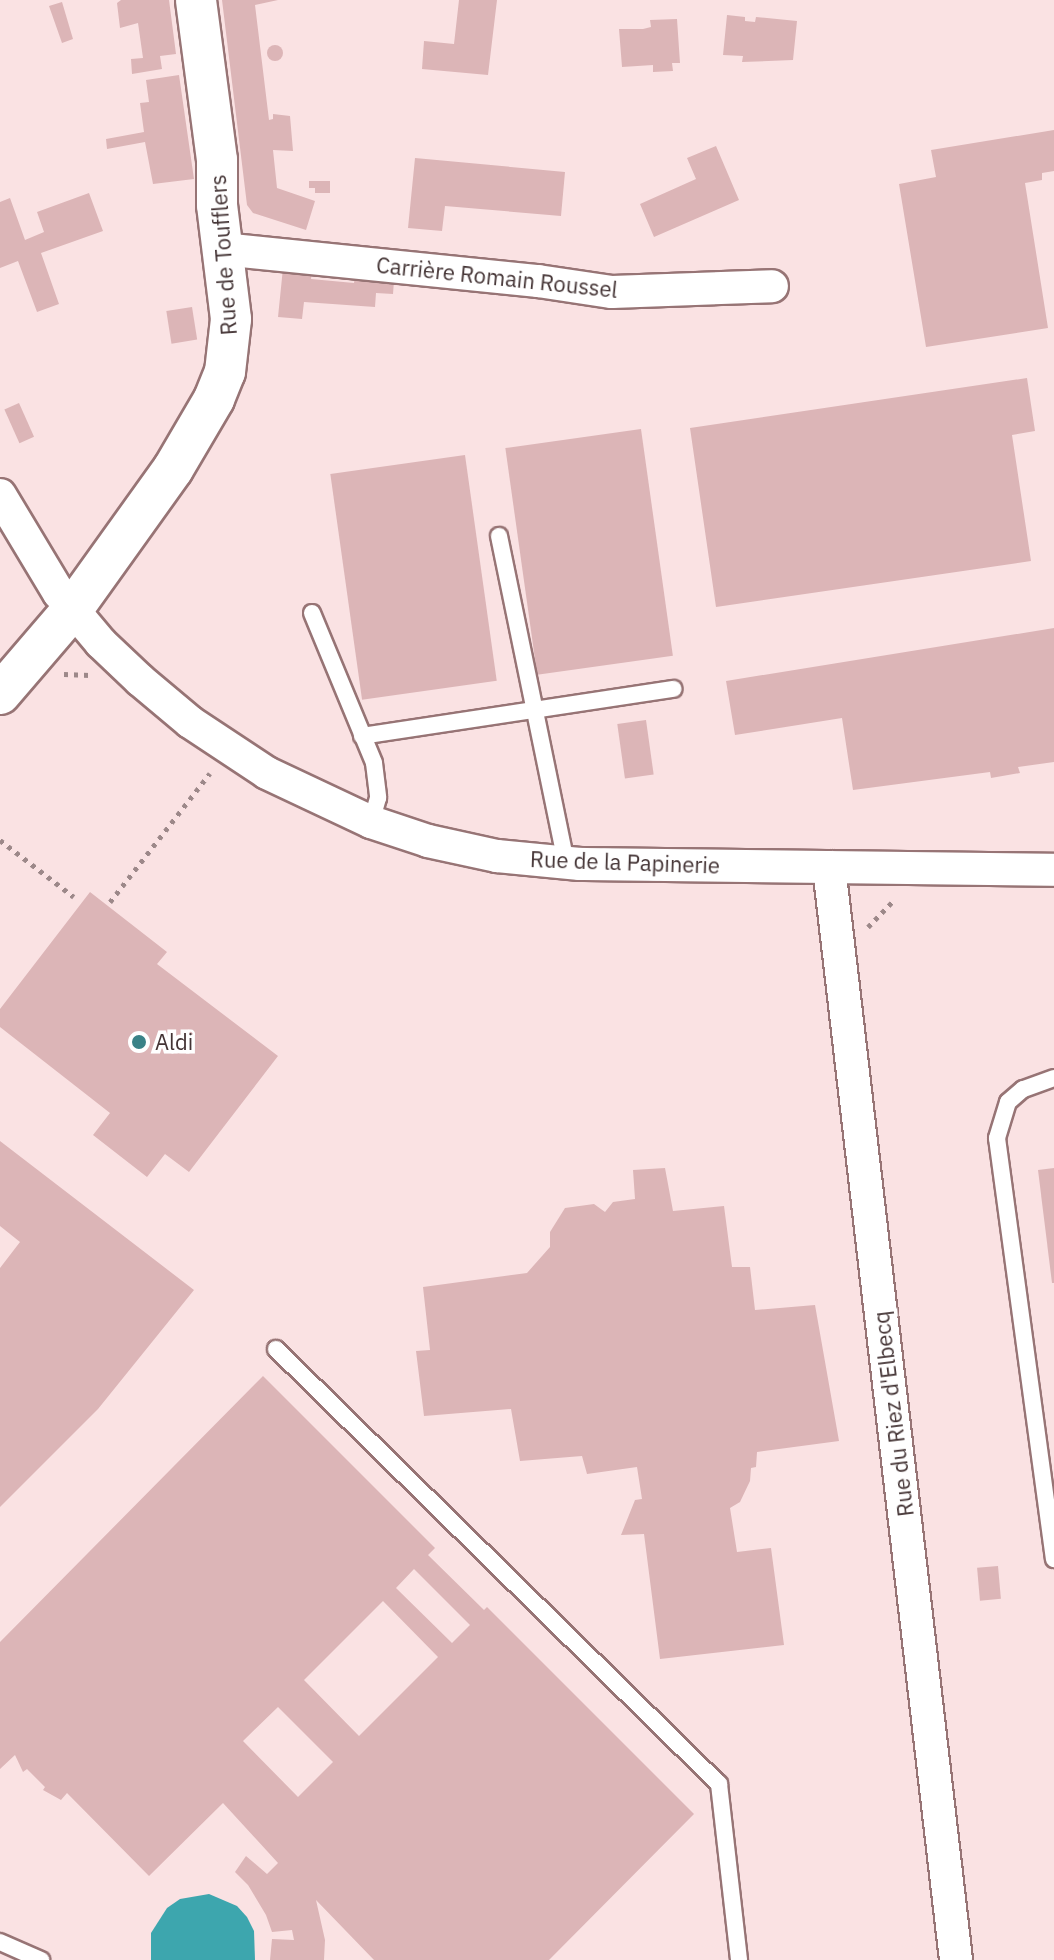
<!DOCTYPE html>
<html>
<head>
<meta charset="utf-8">
<style>
	body { margin:0 }
	#map { position:relative; width:1054px; height:1960px; overflow:hidden; background:#fae2e3; font-family:"IBM Plex Sans",sans-serif }
	div>[style] { position:absolute }
	.water>* { inset:0; background:#3da6ae }
	.building>* { inset:0; background:#dcb5b7; transform-origin:0 0 }
	.round { border-radius:50% }
	.path>* { height:5px; margin-top:-2.5px; transform-origin:0; background:repeating-linear-gradient(90deg,#9c8889 0 4px,transparent 0 10px) }
	.roads { filter:drop-shadow(2px 0 #977475) drop-shadow(-2px 0 #977475) drop-shadow(0 2px #977475) drop-shadow(0 -2px #977475) }
	.service>* { height:16px; margin:-8px; padding:0 8px; transform-origin:8px; border-radius:8px; background:#fff }
	.minor>* { height:32px; margin:-16px; padding:0 16px; transform-origin:16px; border-radius:16px; background:#fff }
	.tertiary>* { height:40px; margin:-20px; padding:0 20px; transform-origin:20px; border-radius:20px; background:#fff }
	.dots>* { width:22px; height:22px; translate:-50% -50%; box-sizing:border-box; border:4px solid #fff; border-radius:50% }
	span { translate:-50% -50%; white-space:nowrap; text-align:center; line-height:1.15; -webkit-text-stroke:7px #fff; paint-order:stroke }
	.street-label { font-size:22px; color:#433334 }
	.poi-label { font-size:22px; color:#433334 }
	.left { translate:0 -50%; text-align:left }
</style>
</head>
<body>
<div id="map">
	<div class="water">
		<div style="clip-path:polygon(209px 1894px,237px 1906px,247px 1917px,254px 1931px,255px 1960px,151px 1960px,151px 1933px,167px 1908px,180px 1899px)"></div>
	</div>
	<div class="building">
		<div style="clip-path:polygon(121px 0,169px 0,176px 54px,160px 56px,162px 69px,132px 74px,131px 59px,143px 58px,138px 23px,120px 28px,117px 3px)"></div>
		<div style="clip-path:polygon(222px 0,278px 0,255px 5px,269px 120px,273px 119px,273px 114px,290px 116px,293px 151px,273px 150px,277px 188px,315px 201px,306px 230px,253px 213px,247px 205px)"></div>
		<div style="clip-path:polygon(459px 0,497px 0,488px 75px,422px 69px,424px 41px,454px 44px)"></div>
		<div style="clip-path:polygon(62px 2px,73px 39px,62px 43px,49px 6px)"></div>
		<div style="clip-path:polygon(727px 15px,745px 17px,745px 21px,755px 22px,756px 17px,797px 21px,793px 60px,742px 62px,743px 56px,723px 55px)"></div>
		<div style="clip-path:polygon(677px 19px,680px 63px,672px 63px,673px 71px,653px 72px,653px 65px,622px 67px,619px 29px,643px 29px,651px 27px,650px 20px)"></div>
		<div class="round" style="left:267px;top:45px;width:16px;height:16px"></div>
		<div style="clip-path:polygon(179px 75px,194px 179px,153px 184px,145px 142px,107px 149px,106px 139px,144px 132px,140px 103px,149px 102px,146px 80px)"></div>
		<div style="clip-path:polygon(1054px 130px,1054px 171px,1042px 173px,1042px 180px,1025px 183px,1048px 328px,926px 347px,899px 184px,936px 177px,931px 150px)"></div>
		<div style="clip-path:polygon(716px 146px,739px 200px,654px 237px,640px 204px,696px 179px,687px 158px)"></div>
		<div style="clip-path:polygon(415px 158px,565px 172px,561px 216px,445px 206px,442px 231px,408px 228px)"></div>
		<div style="clip-path:polygon(309px 181px,330px 181px,330px 193px,315px 193px,315px 188px,309px 188px)"></div>
		<div style="clip-path:polygon(89px 193px,103px 231px,41px 253px,59px 304px,37px 312px,18px 261px,0 268px,0 202px,10px 198px,25px 240px,44px 232px,37px 212px)"></div>
		<div style="clip-path:polygon(283px 268px,312px 271px,311px 279px,354px 283px,355px 276px,394px 281px,393px 294px,376px 293px,375px 307px,304px 302px,302px 319px,278px 317px)"></div>
		<div style="left:192px;top:307px;width:33px;height:26px;rotate:81deg"></div>
		<div style="clip-path:polygon(1027px 378px,1035px 431px,1012px 435px,1031px 561px,716px 607px,690px 428px)"></div>
		<div style="left:19px;top:403px;width:37px;height:16px;rotate:66deg"></div>
		<div style="left:641px;top:429px;width:229px;height:137px;rotate:82deg"></div>
		<div style="left:465px;top:455px;width:228px;height:136px;rotate:82deg"></div>
		<div style="clip-path:polygon(1054px 628px,1054px 762px,1018px 767px,1020px 773px,991px 778px,990px 772px,853px 790px,842px 718px,735px 735px,726px 681px)"></div>
		<div style="left:646px;top:720px;width:55px;height:29px;rotate:82deg"></div>
		<div style="clip-path:polygon(90px 892px,167px 952px,157px 964px,278px 1056px,189px 1172px,165px 1154px,147px 1177px,93px 1135px,110px 1113px,0 1027px,0 1009px)"></div>
		<div style="clip-path:polygon(0 1141px,194px 1290px,98px 1409px,0 1507px,0 1268px,20px 1242px,0 1226px)"></div>
		<div style="clip-path:polygon(665px 1168px,673px 1211px,724px 1206px,732px 1267px,750px 1267px,755px 1310px,815px 1305px,839px 1441px,757px 1452px,756px 1467px,751px 1468px,750px 1481px,740px 1502px,730px 1508px,737px 1552px,771px 1548px,784px 1645px,660px 1659px,644px 1534px,621px 1535px,635px 1500px,642px 1499px,637px 1467px,587px 1474px,582px 1456px,520px 1461px,511px 1409px,424px 1416px,416px 1351px,430px 1350px,423px 1287px,527px 1273px,550px 1247px,550px 1232px,565px 1208px,594px 1204px,605px 1212px,613px 1202px,635px 1199px,633px 1170px)"></div>
		<div style="clip-path:polygon(1054px 1168px,1054px 1283px,1052px 1283px,1038px 1170px)"></div>
		<div style="clip-path:polygon(evenodd,263px 1376px,435px 1548px,428px 1555px,484px 1610px,487px 1607px,694px 1814px,549px 1960px,374px 1960px,316px 1900px,325px 1940px,324px 1960px,270px 1960px,272px 1939px,294px 1940px,292px 1930px,272px 1932px,266px 1915px,248px 1885px,235px 1872px,246px 1856px,267px 1874px,278px 1863px,223px 1803px,149px 1876px,67px 1793px,61px 1800px,43px 1790px,45px 1787px,27px 1769px,23px 1772px,15px 1755px,0 1769px,0 1642px,263px 1376px,414px 1569px,470px 1625px,452px 1643px,396px 1588px,414px 1569px,263px 1376px,383px 1601px,438px 1657px,359px 1736px,304px 1680px,383px 1601px,263px 1376px,278px 1707px,333px 1762px,298px 1797px,243px 1741px,278px 1707px)"></div>
		<div style="left:998px;top:1566px;width:33px;height:21px;rotate:85deg"></div>
	</div>
	<div class="path">
		<div style="left:64px;top:674px;width:26px;rotate:2deg"></div>
		<div style="left:0;top:840px;width:93px;rotate:37.6deg"></div>
		<div style="left:110px;top:902px;width:163px;rotate:-52.2deg"></div>
		<div style="left:868px;top:927px;width:37px;rotate:-46deg"></div>
	</div>
	<div class="roads">
		<div class="service">
			<div style="left:499px;top:536px;width:334px;rotate:78.4deg"></div>
			<div style="left:312px;top:613px;width:162px;rotate:67.5deg"></div>
			<div style="left:374px;top:763px;width:35px;rotate:83deg"></div>
			<div style="left:378px;top:798px;width:25px;rotate:106deg"></div>
			<div style="left:362px;top:736px;width:315px;rotate:-8.6deg"></div>
			<div style="left:1054px;top:1078px;width:33px;rotate:160deg"></div>
			<div style="left:1023px;top:1089px;width:20px;rotate:139deg"></div>
			<div style="left:1008px;top:1102px;width:38px;rotate:107deg"></div>
			<div style="left:997px;top:1138px;width:425px;rotate:82.3deg"></div>
			<div style="left:276px;top:1349px;width:621px;rotate:44.48deg"></div>
			<div style="left:719px;top:1784px;width:177px;rotate:83.5deg"></div>
			<div style="left:0;top:1942px;width:45px;rotate:23.7deg"></div>
		</div>
		<div class="minor">
			<div style="left:222px;top:249px;width:318px;rotate:5.8deg"></div>
			<div style="left:538px;top:281px;width:75px;rotate:8.5deg"></div>
			<div style="left:612px;top:292px;width:160px;rotate:-2.1deg"></div>
			<div style="left:0;top:495px;width:114px;rotate:59deg"></div>
			<div style="left:59px;top:593px;width:65px;rotate:50deg"></div>
			<div style="left:101px;top:643px;width:54px;rotate:43.5deg"></div>
			<div style="left:140px;top:680px;width:65px;rotate:40deg"></div>
			<div style="left:190px;top:722px;width:92px;rotate:33.5deg"></div>
			<div style="left:267px;top:773px;width:115px;rotate:25.2deg"></div>
			<div style="left:371px;top:822px;width:60px;rotate:18.4deg"></div>
			<div style="left:428px;top:841px;width:71px;rotate:12.3deg"></div>
			<div style="left:497px;top:856px;width:83px;rotate:5.5deg"></div>
			<div style="left:580px;top:864px;width:474px;rotate:0.7deg"></div>
			<div style="left:829px;top:867px;width:1100px;rotate:83.37deg"></div>
		</div>
		<div class="tertiary">
			<div style="left:0;top:694px;width:111px;rotate:-49.4deg"></div>
			<div style="left:72px;top:610px;width:173px;rotate:-54.4deg"></div>
			<div style="left:173px;top:469px;width:81px;rotate:-59.6deg"></div>
			<div style="left:214px;top:399px;width:29px;rotate:-68deg"></div>
			<div style="left:225px;top:372px;width:53px;rotate:-83.5deg"></div>
			<div style="left:231px;top:319px;width:115px;rotate:-97deg"></div>
			<div style="left:217px;top:205px;width:45px;rotate:-90deg"></div>
			<div style="left:217px;top:160px;width:161px;rotate:-97.5deg"></div>
		</div>
	</div>
	<div class="dots">
		<div style="left:139px;top:1042px;background:#3a8287"></div>
	</div>
	<div class="street-label">
		<span style="left:223px;top:255px;rotate:-94deg">Rue de Toufflers</span>
		<span style="left:497px;top:277px;rotate:6deg">Carrière Romain Roussel</span>
		<span style="left:625px;top:862px;rotate:2deg">Rue de la Papinerie</span>
		<span style="left:893px;top:1414px;rotate:-97deg">Rue du Riez d'Elbecq</span>
	</div>
	<div class="poi-label">
		<span class="left" style="left:155px;top:1042px">Aldi</span>
	</div>
</div>
</body>
</html>
